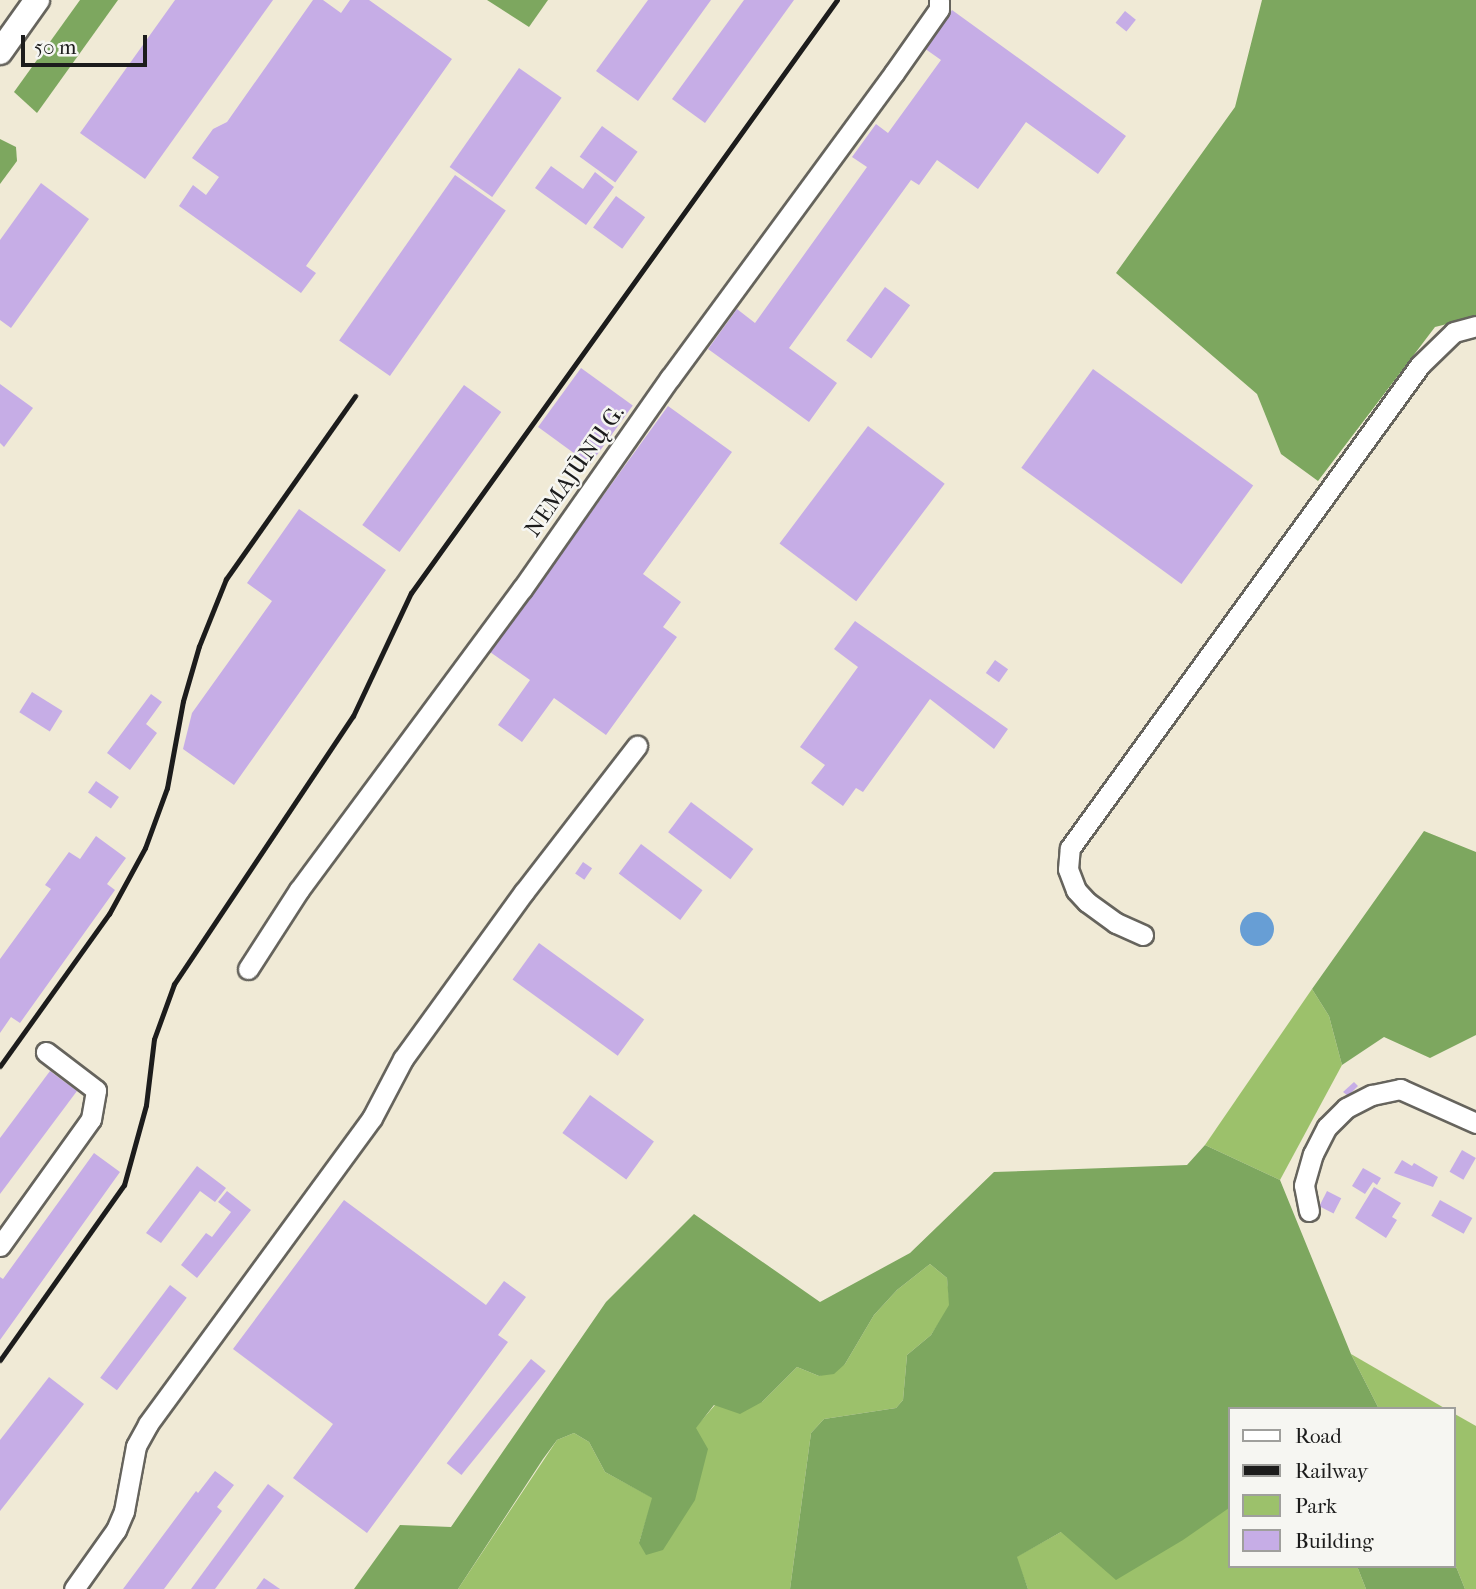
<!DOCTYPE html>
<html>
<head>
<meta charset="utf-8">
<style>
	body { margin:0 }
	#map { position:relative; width:1476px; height:1589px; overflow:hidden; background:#f0ead6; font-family:"IM FELL French Canon",serif }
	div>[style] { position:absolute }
	.green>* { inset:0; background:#9cc16b }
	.forest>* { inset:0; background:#7da75f }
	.water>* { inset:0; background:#679ed5 }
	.round { border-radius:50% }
	.building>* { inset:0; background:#c6ade6; transform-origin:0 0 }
	.roads { filter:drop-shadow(2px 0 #66645d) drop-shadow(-2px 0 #66645d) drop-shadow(0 2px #66645d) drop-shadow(0 -2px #66645d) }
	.minor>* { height:19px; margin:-9.5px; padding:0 9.5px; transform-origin:9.5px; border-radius:9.5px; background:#fff }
	.major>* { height:24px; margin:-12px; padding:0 12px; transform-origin:12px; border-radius:12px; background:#fff }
	.rail>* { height:5px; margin:-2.5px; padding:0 2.5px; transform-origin:2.5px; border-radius:2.5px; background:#1c1c1c }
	span { translate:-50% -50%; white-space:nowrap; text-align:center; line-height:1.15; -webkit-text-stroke:5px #f6f6f2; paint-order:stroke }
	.street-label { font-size:23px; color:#1c1c1c }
	.legend { position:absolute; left:1228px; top:1407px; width:228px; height:161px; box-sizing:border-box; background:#f6f6f2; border:2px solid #9f9f9c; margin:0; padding:9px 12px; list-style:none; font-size:21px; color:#1c1c1c }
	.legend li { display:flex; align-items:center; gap:14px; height:35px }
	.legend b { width:35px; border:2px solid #9f9f9c }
	.scale { position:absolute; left:21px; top:35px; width:126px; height:32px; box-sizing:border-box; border:4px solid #1c1c1c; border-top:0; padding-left:9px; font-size:21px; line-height:24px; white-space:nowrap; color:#1c1c1c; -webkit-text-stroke:5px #f6f6f2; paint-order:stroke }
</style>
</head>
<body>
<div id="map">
	<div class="green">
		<div style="clip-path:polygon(1312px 989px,1329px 1016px,1342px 1065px,1280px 1180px,1205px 1145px)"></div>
		<div style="clip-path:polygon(930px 1264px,947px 1278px,950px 1306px,931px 1335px,907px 1355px,903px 1400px,896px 1408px,824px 1419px,811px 1433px,790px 1589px,458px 1589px,557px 1440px,574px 1433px,589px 1442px,605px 1472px,653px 1498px,639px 1543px,695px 1428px,715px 1405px,762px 1402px,797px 1367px,819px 1376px,845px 1364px,874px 1315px,897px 1290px)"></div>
		<div style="clip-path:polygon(1351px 1354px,1446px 1409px,1379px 1409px)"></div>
		<div style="clip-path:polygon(1453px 1413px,1476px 1426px,1476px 1589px,1465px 1589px,1453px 1559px)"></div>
		<div style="clip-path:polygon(1229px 1508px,1229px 1566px,1357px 1566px,1366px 1589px,1028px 1589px,1016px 1557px,1061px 1532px)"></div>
	</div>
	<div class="forest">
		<div style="clip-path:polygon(80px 0,118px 0,37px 113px,14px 92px)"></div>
		<div style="clip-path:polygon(487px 0,548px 0,529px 27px)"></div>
		<div style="clip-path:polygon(1262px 0,1476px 0,1476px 321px,1471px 318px,1435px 327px,1318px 481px,1281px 454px,1257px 394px,1116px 273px,1235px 107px)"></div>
		<div style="clip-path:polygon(0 139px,16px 147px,17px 161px,0 184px)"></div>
		<div style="clip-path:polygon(1424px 831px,1476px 852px,1476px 1035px,1430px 1058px,1384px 1037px,1342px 1065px,1329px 1016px,1312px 989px)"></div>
		<div style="clip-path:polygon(1205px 1145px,1280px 1180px,1351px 1354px,1379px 1409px,1229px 1409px,1229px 1508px,1183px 1540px,1116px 1580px,1061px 1532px,1017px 1557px,1028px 1589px,790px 1589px,811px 1433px,824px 1419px,896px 1408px,903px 1400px,907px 1355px,931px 1335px,949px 1305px,947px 1278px,930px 1264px,897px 1290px,874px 1315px,845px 1364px,834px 1374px,819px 1376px,797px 1367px,762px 1402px,740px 1414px,714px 1405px,696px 1428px,708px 1449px,695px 1500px,663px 1550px,646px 1555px,639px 1543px,652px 1498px,605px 1472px,589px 1442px,574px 1433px,557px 1440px,543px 1459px,458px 1589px,354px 1589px,400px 1525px,451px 1527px,606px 1302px,694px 1214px,820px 1302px,910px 1253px,994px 1172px,1187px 1165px)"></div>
		<div style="clip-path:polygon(1453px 1559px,1465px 1589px,1366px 1589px,1357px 1566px,1453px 1566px)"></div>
	</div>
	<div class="water">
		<div class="round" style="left:1240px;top:912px;width:34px;height:34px"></div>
	</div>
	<div class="building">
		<div style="clip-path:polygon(175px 0,273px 0,145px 179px,80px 133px)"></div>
		<div style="clip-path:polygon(313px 0,323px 0,341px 13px,350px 0,369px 0,452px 59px,306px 266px,316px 273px,301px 293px,179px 206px,193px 185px,206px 195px,219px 177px,192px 158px,213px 129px,227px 122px)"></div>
		<div style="clip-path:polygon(648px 0,711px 0,638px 101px,596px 71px)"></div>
		<div style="clip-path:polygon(744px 0,794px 0,705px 123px,672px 99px)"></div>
		<div style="clip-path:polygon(952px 10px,1126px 136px,1098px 174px,1026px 122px,978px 189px,937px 160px,919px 185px,911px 180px,789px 348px,837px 383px,809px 422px,708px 349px,737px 309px,755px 323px,867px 167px,852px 157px,876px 124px,888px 133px,941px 60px,924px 48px)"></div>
		<div style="left:1125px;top:11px;width:14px;height:15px;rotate:39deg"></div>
		<div style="left:519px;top:68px;width:52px;height:121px;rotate:35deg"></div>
		<div style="left:602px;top:126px;width:44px;height:38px;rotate:36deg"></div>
		<div style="clip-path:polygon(551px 166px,583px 189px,595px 172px,614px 187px,586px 225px,535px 188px)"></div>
		<div style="left:455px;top:175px;width:62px;height:202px;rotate:35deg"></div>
		<div style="clip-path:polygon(41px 183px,89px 219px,11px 328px,0 320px,0 240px)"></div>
		<div style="left:616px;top:196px;width:36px;height:39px;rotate:36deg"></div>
		<div style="left:885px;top:287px;width:31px;height:66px;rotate:36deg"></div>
		<div style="left:581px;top:368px;width:64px;height:73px;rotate:36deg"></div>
		<div style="left:1093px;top:369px;width:198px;height:122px;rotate:36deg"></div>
		<div style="clip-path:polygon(0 384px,33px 408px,4px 447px,0 443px)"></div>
		<div style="left:464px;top:385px;width:46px;height:173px;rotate:36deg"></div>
		<div style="clip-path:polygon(668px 406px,732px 452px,643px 574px,681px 602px,663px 627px,677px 637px,606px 735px,554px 698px,522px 742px,498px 725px,530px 680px,490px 652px)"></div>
		<div style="left:868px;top:426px;width:96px;height:147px;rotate:37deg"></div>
		<div style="clip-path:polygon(299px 509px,386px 570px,234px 785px,183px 749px,192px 713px,272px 601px,247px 583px)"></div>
		<div style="clip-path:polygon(855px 621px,1008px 729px,994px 749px,930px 699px,863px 792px,856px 788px,843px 806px,811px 783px,825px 765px,800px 747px,858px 667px,834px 649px)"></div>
		<div style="left:995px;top:660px;width:16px;height:16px;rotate:35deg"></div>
		<div style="left:32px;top:692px;width:36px;height:24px;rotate:32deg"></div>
		<div style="clip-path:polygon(151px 694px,162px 702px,146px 724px,157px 733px,130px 770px,107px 753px)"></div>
		<div style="left:96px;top:781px;width:28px;height:14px;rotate:35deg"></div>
		<div style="left:691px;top:802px;width:78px;height:38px;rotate:37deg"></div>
		<div style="clip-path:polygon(96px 836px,126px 858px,107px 884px,115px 890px,20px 1023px,11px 1017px,0 1033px,0 959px,51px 889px,45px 885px,69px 852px,80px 859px)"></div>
		<div style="left:641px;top:844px;width:77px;height:37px;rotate:37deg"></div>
		<div style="left:583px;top:862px;width:11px;height:14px;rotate:34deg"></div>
		<div style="left:539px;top:943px;width:130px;height:45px;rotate:36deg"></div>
		<div style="clip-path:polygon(50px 1071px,77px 1091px,0 1194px,0 1138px)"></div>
		<div style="clip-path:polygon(1354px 1082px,1358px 1086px,1348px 1096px,1343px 1092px)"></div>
		<div style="left:590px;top:1095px;width:79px;height:47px;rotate:36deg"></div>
		<div style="left:1462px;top:1150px;width:16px;height:25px;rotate:30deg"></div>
		<div style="clip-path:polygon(94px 1153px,120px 1172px,0 1340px,0 1277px,3px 1279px)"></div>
		<div style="clip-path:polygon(1402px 1160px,1412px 1166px,1414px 1163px,1438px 1177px,1433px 1187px,1394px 1173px)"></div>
		<div style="clip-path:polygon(197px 1166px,226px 1188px,215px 1202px,200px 1191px,161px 1243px,146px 1233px)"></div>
		<div style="clip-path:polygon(1363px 1168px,1381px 1178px,1377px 1185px,1373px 1182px,1365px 1194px,1352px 1186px)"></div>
		<div style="clip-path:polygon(1374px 1187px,1401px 1203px,1392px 1217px,1397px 1220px,1386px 1238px,1355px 1218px)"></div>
		<div style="clip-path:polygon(227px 1191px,251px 1210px,197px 1278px,181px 1265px,206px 1233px,212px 1237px,231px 1212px,218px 1202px)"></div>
		<div style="left:1327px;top:1191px;width:16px;height:17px;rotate:27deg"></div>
		<div style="clip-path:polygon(344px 1200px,486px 1305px,504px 1281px,526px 1297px,498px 1335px,508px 1342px,367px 1533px,293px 1478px,333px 1424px,233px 1349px)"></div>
		<div style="left:1440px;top:1200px;width:37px;height:18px;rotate:29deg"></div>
		<div style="left:170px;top:1285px;width:21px;height:116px;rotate:37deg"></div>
		<div style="left:531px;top:1359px;width:19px;height:134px;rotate:39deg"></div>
		<div style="clip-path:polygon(49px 1377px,84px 1404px,0 1511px,0 1440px)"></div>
		<div style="clip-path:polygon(215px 1471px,234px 1485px,217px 1507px,222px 1511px,164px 1589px,123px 1589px,196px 1491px,198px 1493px)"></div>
		<div style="clip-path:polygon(268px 1484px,284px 1496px,215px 1589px,191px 1589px)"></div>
		<div style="clip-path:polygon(264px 1578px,280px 1589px,256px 1589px)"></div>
	</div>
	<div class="roads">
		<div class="minor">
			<div style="left:1143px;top:935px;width:30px;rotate:-156deg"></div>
			<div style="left:1116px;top:923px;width:36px;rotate:-144deg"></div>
			<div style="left:1087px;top:902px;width:16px;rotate:-133deg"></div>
			<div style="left:1076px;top:890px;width:22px;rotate:-111deg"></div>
			<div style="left:1068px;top:869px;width:21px;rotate:-85deg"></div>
			<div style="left:1070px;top:848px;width:596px;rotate:-54.07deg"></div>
			<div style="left:1420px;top:365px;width:47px;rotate:-44.1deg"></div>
			<div style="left:1454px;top:332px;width:23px;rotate:-15deg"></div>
			<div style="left:248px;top:969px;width:94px;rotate:-57.2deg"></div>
			<div style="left:299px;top:890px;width:375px;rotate:-53.5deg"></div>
			<div style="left:522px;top:589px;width:258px;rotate:-55deg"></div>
			<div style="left:670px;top:378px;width:378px;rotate:-53.7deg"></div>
			<div style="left:894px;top:73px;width:78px;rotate:-54.9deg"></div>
			<div style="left:939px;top:9px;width:9px;rotate:-90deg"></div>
			<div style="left:1309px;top:1211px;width:26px;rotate:-101deg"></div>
			<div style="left:1304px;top:1185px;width:32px;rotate:-74deg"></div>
			<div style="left:1313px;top:1154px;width:30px;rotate:-63deg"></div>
			<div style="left:1327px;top:1127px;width:27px;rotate:-45deg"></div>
			<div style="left:1346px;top:1108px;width:29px;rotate:-27deg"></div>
			<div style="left:1372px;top:1095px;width:29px;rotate:-12deg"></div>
			<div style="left:1400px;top:1089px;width:83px;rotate:24.1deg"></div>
			<div style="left:0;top:1246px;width:156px;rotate:-54.4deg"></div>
			<div style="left:91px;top:1119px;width:29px;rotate:-80deg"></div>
			<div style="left:96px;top:1090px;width:63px;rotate:-142.8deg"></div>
			<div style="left:74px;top:1589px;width:72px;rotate:-54.6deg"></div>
			<div style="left:116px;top:1530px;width:21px;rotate:-67deg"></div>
			<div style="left:124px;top:1511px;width:66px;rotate:-79.5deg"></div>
			<div style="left:136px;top:1446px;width:25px;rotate:-61deg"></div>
			<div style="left:148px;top:1424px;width:379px;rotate:-53.8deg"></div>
			<div style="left:372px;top:1118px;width:67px;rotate:-62.3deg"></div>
			<div style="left:403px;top:1059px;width:206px;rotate:-54.1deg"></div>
			<div style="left:524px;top:892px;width:185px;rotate:-52.3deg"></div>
		</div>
		<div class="major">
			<div style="left:0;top:52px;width:64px;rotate:-54.6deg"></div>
		</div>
	</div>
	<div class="rail">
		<div style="left:0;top:1066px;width:187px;rotate:-54.4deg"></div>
		<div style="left:109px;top:914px;width:75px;rotate:-61.4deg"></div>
		<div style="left:145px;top:848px;width:64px;rotate:-69.9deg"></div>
		<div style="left:167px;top:788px;width:88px;rotate:-79.6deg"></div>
		<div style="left:183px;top:701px;width:57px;rotate:-73.8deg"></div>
		<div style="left:199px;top:646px;width:72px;rotate:-68.1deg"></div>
		<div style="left:226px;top:579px;width:224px;rotate:-54.8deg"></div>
		<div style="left:0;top:1360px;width:214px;rotate:-54.7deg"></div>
		<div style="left:124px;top:1185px;width:83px;rotate:-74.6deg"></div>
		<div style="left:146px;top:1105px;width:66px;rotate:-83.1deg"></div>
		<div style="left:154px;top:1039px;width:59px;rotate:-70deg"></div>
		<div style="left:174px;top:984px;width:322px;rotate:-56.3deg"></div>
		<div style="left:353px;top:716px;width:136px;rotate:-64.8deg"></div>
		<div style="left:411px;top:593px;width:730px;rotate:-54.31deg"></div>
	</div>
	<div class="street-label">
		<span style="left:575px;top:471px;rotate:-55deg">NEMAJŪNŲ G.</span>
	</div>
	<ul class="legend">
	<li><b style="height:9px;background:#fff"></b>Road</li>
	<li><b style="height:9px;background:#1c1c1c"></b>Railway</li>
	<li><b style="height:19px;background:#9cc16b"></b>Park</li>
	<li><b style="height:19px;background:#c6ade6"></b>Building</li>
	</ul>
	<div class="scale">50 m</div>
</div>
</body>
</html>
